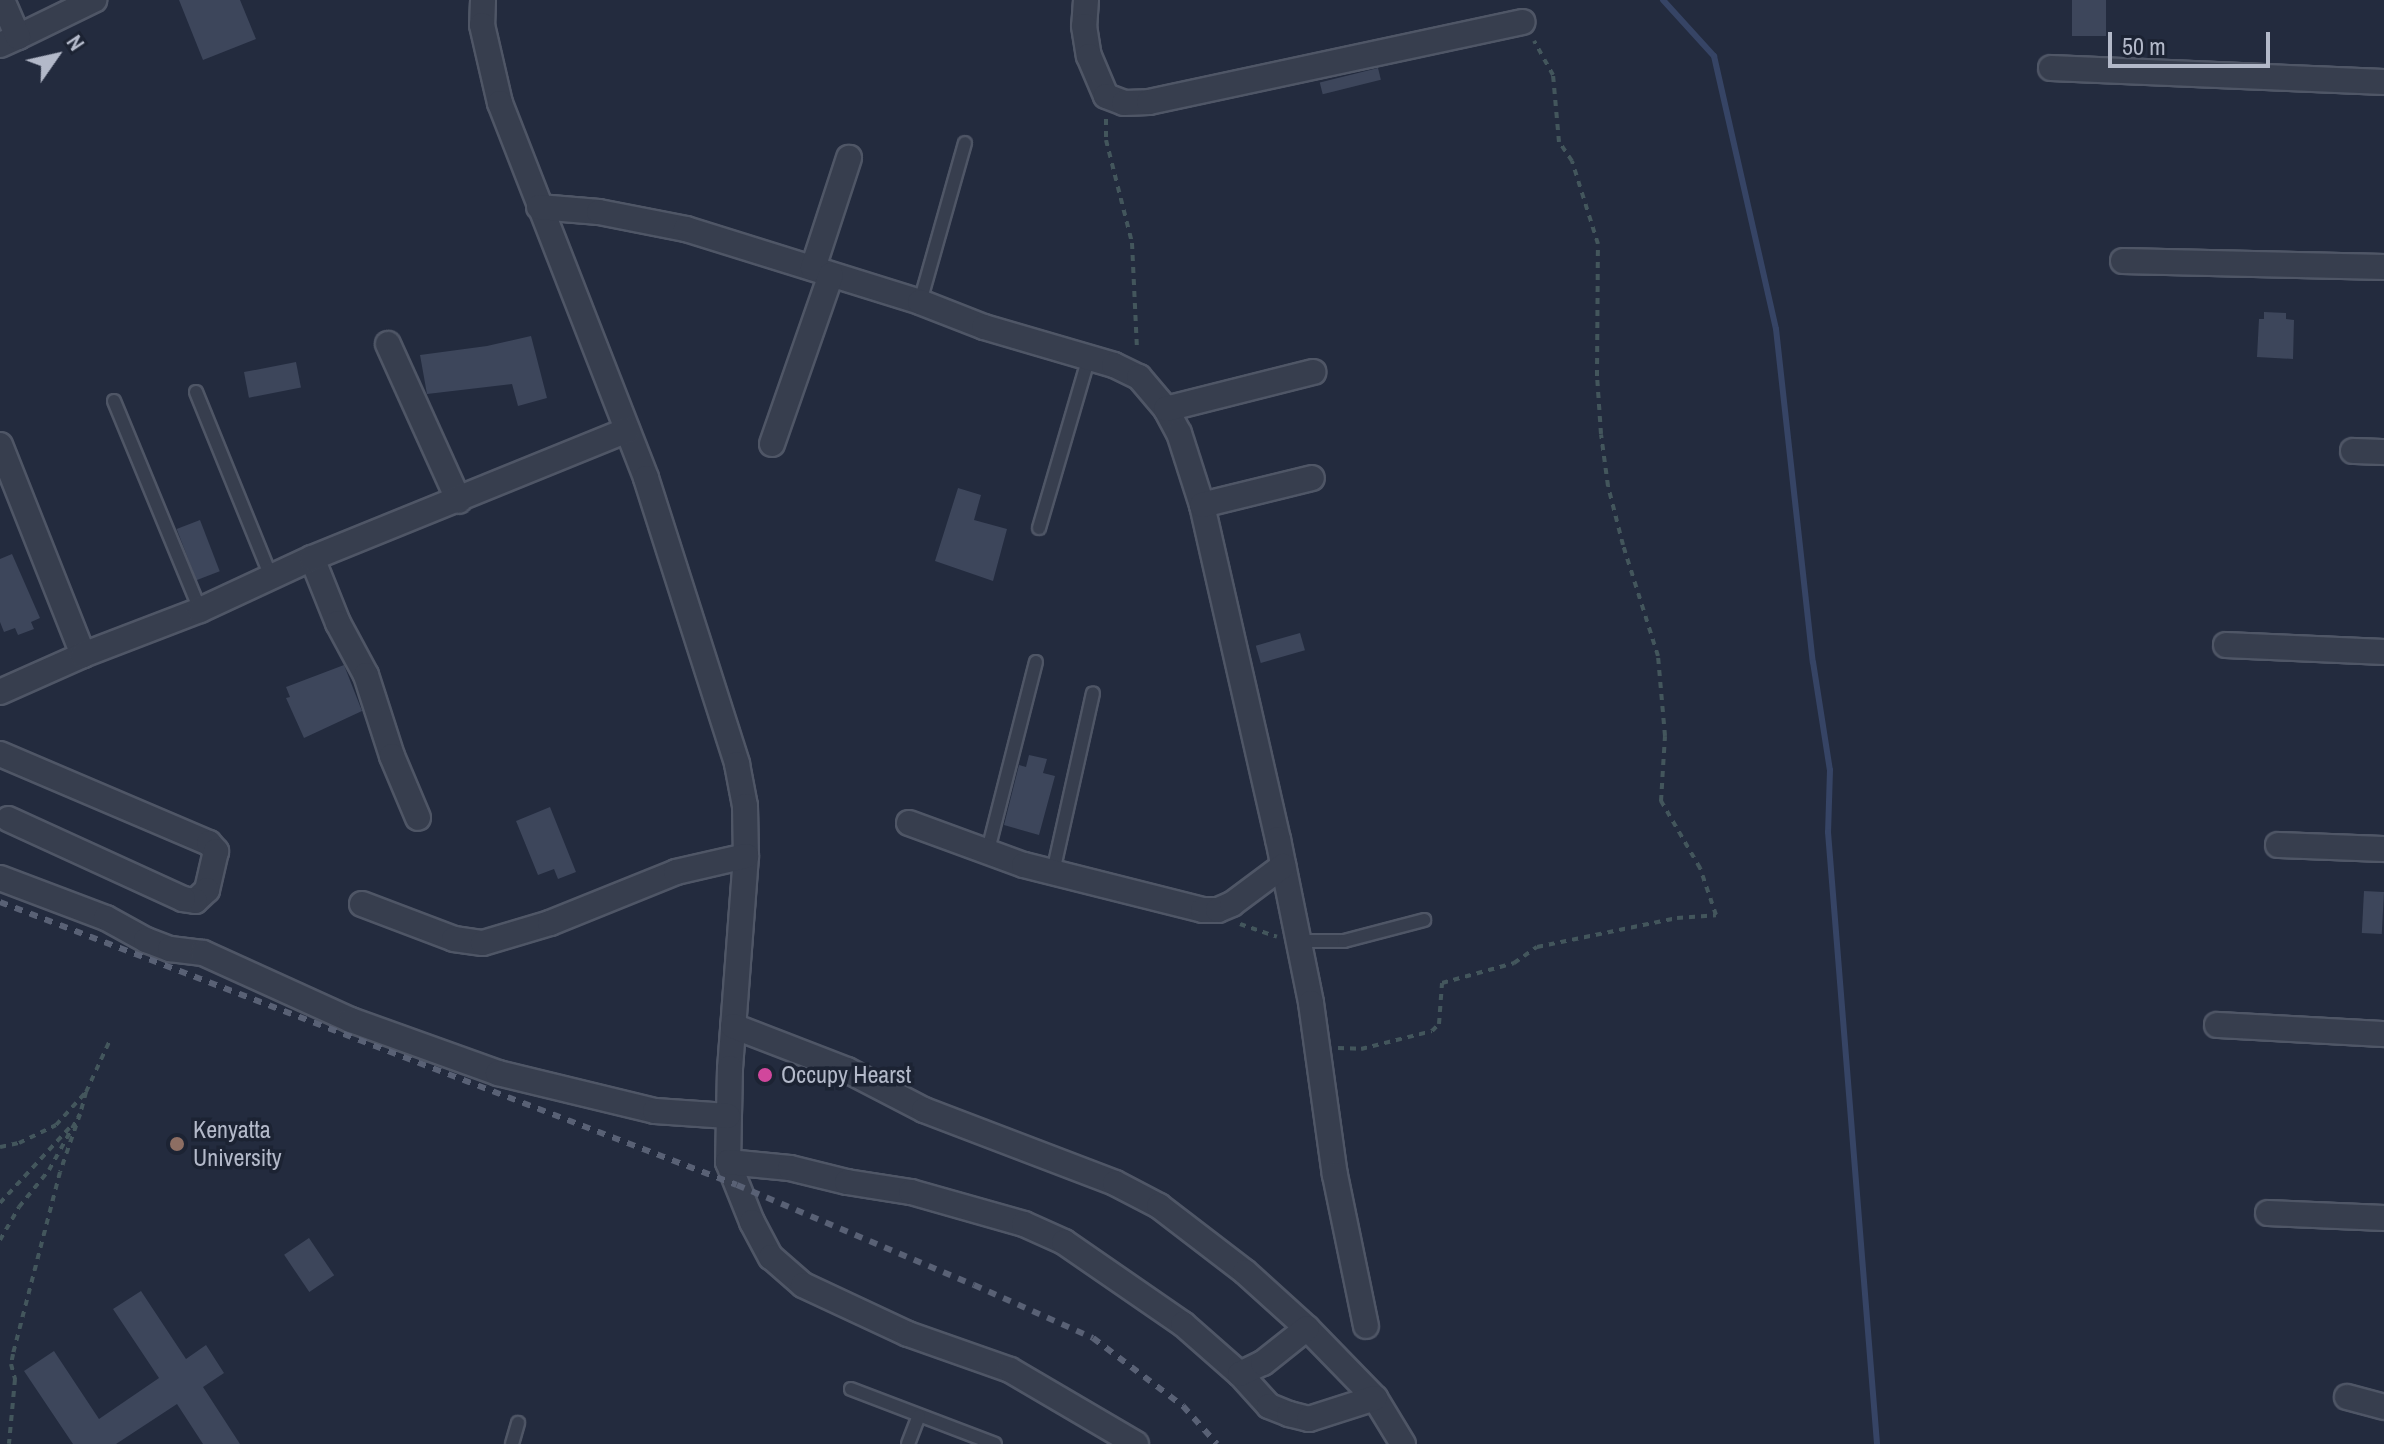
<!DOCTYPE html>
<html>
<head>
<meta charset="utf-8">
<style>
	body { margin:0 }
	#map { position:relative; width:2384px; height:1444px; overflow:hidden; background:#232b3e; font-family:"Archivo Narrow",sans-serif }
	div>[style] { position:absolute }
	.stream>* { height:6px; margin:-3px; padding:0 3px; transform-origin:3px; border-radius:3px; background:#364465 }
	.building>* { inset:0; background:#3d465b; transform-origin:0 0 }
	.path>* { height:4px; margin-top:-2px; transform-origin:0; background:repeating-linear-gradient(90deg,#43565c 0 6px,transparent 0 12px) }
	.roads { filter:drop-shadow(2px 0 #4f5666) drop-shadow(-2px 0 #4f5666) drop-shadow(0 2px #4f5666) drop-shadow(0 -2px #4f5666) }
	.service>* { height:12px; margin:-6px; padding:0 6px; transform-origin:6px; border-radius:6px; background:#373e4e }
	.minor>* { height:24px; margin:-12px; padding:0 12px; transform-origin:12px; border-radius:12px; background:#373e4e }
	.rail>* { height:6px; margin-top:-3px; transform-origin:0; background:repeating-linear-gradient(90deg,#596175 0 8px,transparent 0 16px) }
	.dots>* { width:22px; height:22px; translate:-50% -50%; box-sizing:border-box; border:4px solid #1c2333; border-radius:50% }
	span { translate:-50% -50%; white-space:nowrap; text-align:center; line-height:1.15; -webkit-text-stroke:7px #1c2333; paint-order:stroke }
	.poi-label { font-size:24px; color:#b3b9c9 }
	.left { translate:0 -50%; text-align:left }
	.north { position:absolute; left:16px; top:16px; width:80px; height:80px; -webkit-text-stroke:6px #1c2333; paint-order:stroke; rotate:56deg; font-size:22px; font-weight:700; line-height:32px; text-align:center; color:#b3b9c9 }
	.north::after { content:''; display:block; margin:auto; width:28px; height:36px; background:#b3b9c9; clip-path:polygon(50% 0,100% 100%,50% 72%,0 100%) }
	.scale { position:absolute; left:2108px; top:32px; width:162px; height:36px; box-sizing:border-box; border:4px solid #b3b9c9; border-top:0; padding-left:10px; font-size:24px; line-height:28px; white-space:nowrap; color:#b3b9c9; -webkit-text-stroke:6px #1c2333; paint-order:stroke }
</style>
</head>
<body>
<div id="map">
	<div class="stream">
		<div style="left:1663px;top:0;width:76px;rotate:47.7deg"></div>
		<div style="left:1714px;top:56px;width:280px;rotate:77.2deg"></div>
		<div style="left:1776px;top:329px;width:335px;rotate:83.7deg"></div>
		<div style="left:1813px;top:662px;width:109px;rotate:81.1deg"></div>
		<div style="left:1830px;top:770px;width:62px;rotate:91.8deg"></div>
		<div style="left:1828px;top:832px;width:614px;rotate:85.42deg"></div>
	</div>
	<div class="building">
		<div style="clip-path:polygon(179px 0,240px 0,256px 39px,203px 60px)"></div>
		<div style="left:2072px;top:0;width:34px;height:36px"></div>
		<div style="left:1378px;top:68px;width:12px;height:60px;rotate:76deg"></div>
		<div style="clip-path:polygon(2264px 312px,2286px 313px,2286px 319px,2294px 320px,2293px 359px,2257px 357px,2259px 319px,2264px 319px)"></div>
		<div style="clip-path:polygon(531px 336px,547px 398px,518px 406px,512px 384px,427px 394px,420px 355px,487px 346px)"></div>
		<div style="left:296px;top:362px;width:26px;height:53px;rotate:79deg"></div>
		<div style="clip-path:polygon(958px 488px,981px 495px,974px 520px,1007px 529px,993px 581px,935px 561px)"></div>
		<div style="left:200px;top:520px;width:55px;height:25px;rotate:69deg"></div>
		<div style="clip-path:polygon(12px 554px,40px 618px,31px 622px,34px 629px,18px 635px,15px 628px,4px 632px,0 622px,0 559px)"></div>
		<div style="left:1300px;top:633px;width:18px;height:46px;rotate:74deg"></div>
		<div style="clip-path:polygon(344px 665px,362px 711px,304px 738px,286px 698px,290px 697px,286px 687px)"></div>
		<div style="clip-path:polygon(1029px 755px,1047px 759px,1043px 773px,1055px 776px,1039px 835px,1004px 825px,1019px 765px,1026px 767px)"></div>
		<div style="clip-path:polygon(550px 807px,576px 872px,558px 879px,554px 869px,538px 875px,516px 821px)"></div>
		<div style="left:2364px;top:891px;width:20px;height:42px;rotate:3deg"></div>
		<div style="left:309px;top:1238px;width:45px;height:30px;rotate:56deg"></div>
		<div style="clip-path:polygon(141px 1291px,186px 1359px,206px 1345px,224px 1373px,203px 1387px,240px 1444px,203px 1444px,177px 1404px,116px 1444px,73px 1444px,24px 1371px,54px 1351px,99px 1419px,159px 1378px,113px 1309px)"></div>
	</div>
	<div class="path">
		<div style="left:1106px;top:119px;width:21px;rotate:90deg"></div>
		<div style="left:1106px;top:140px;width:106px;rotate:75.8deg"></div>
		<div style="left:1132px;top:243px;width:108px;rotate:87.3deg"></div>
		<div style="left:1240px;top:924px;width:39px;rotate:19deg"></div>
		<div style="left:1338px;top:1048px;width:23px;rotate:2deg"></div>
		<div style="left:1361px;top:1049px;width:73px;rotate:-14.2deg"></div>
		<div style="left:1432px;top:1031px;width:10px;rotate:-45deg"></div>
		<div style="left:1439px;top:1024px;width:41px;rotate:-85.8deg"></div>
		<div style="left:1442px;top:983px;width:75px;rotate:-15.5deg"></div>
		<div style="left:1514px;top:963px;width:28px;rotate:-35deg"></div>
		<div style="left:1537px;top:947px;width:143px;rotate:-11.7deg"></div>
		<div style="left:1677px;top:918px;width:39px;rotate:-4deg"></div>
		<div style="left:1716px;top:915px;width:50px;rotate:-108.8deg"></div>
		<div style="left:1700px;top:868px;width:78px;rotate:-120.2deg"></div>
		<div style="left:1661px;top:801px;width:65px;rotate:-86.5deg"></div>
		<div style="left:1665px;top:736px;width:80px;rotate:-95deg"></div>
		<div style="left:1658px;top:656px;width:116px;rotate:-107.5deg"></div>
		<div style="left:1623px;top:545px;width:61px;rotate:-104.3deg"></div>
		<div style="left:1608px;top:486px;width:52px;rotate:-97.7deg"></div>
		<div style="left:1601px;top:434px;width:58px;rotate:-93.9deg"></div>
		<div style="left:1597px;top:376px;width:132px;rotate:-89.6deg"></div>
		<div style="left:1598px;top:244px;width:87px;rotate:-107.4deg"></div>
		<div style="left:1572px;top:161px;width:23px;rotate:-124deg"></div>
		<div style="left:1559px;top:142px;width:67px;rotate:-95.1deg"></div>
		<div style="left:1553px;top:75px;width:39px;rotate:-119deg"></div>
		<div style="left:86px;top:1092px;width:57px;rotate:-65.2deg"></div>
		<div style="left:0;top:1147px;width:19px;rotate:-12deg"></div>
		<div style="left:19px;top:1143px;width:41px;rotate:-25.9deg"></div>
		<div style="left:56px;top:1125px;width:45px;rotate:-47.7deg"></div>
		<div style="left:86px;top:1092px;width:24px;rotate:105deg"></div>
		<div style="left:0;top:1203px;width:106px;rotate:-47.3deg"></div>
		<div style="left:0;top:1240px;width:38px;rotate:-60deg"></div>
		<div style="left:19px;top:1207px;width:48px;rotate:-51deg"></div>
		<div style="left:49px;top:1170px;width:64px;rotate:-61deg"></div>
		<div style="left:80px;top:1114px;width:61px;rotate:109deg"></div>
		<div style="left:60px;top:1172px;width:188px;rotate:104.5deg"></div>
		<div style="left:13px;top:1354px;width:10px;rotate:101deg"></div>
		<div style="left:11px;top:1364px;width:16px;rotate:75deg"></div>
		<div style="left:15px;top:1379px;width:65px;rotate:95.3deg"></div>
	</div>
	<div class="roads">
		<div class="service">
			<div style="left:920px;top:302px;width:165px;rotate:-74.2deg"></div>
			<div style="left:196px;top:392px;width:200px;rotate:67.9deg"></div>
			<div style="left:114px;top:401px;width:226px;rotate:67.6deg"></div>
			<div style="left:1039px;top:528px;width:178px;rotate:-73.7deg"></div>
			<div style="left:987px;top:854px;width:198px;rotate:-75.7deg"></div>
			<div style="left:1053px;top:872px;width:183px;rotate:-77.4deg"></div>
			<div style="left:1296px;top:941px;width:48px"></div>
			<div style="left:1344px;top:941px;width:83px;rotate:-14.7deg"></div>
			<div style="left:851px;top:1389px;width:154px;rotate:20.9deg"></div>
			<div style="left:512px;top:1444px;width:22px;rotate:-74deg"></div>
			<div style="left:908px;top:1444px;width:30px;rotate:-69deg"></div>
		</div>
		<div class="minor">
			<div style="left:483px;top:0;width:25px;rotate:92deg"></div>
			<div style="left:482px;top:25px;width:80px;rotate:77deg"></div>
			<div style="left:500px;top:103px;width:402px;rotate:68.7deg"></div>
			<div style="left:646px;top:478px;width:300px;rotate:72.3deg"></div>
			<div style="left:737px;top:764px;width:43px;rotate:79.2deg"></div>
			<div style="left:745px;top:806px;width:50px;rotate:88.9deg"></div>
			<div style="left:746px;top:856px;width:213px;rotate:94.3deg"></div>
			<div style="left:730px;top:1068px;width:94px;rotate:91.2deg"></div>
			<div style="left:728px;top:1162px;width:65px;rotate:68.2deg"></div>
			<div style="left:752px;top:1222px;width:40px;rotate:62deg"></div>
			<div style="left:771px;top:1257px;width:43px;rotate:41.2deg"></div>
			<div style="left:803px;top:1285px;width:116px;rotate:25deg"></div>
			<div style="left:908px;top:1334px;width:108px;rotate:19.4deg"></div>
			<div style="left:1010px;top:1370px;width:146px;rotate:30.4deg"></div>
			<div style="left:1086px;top:0;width:26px;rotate:94deg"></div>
			<div style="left:1084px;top:26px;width:30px;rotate:81deg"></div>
			<div style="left:1089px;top:56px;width:43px;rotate:67deg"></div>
			<div style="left:1106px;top:96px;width:19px;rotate:21deg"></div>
			<div style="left:1124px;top:103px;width:25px;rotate:-2deg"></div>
			<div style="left:1149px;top:102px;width:382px;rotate:-12.1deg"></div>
			<div style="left:18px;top:37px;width:85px;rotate:-26deg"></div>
			<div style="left:0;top:45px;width:20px;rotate:-24deg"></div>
			<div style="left:18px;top:37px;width:40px;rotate:-113.4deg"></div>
			<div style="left:2051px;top:68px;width:333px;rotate:2.4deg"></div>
			<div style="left:539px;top:207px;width:60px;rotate:4.8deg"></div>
			<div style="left:599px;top:212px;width:89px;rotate:11.1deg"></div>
			<div style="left:686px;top:229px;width:245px;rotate:17.3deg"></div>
			<div style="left:920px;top:302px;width:69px;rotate:21.3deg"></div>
			<div style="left:984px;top:327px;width:135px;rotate:16.3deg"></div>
			<div style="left:1114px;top:365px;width:28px;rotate:26deg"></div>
			<div style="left:1139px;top:377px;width:42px;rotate:49.8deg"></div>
			<div style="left:1166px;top:409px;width:27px;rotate:62deg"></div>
			<div style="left:1179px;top:433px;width:76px;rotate:72.3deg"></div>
			<div style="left:1202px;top:505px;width:343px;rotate:77.2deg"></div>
			<div style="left:1278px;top:839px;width:167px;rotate:78.6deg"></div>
			<div style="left:1311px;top:1003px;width:174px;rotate:82.1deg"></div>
			<div style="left:1335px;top:1175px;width:154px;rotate:78.4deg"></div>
			<div style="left:2123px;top:261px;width:261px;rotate:1.3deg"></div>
			<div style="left:813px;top:268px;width:116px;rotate:-71.9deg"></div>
			<div style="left:388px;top:344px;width:172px;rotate:65.7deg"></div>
			<div style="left:1166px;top:409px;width:152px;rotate:-14.1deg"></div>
			<div style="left:772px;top:444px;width:179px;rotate:-70.8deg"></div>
			<div style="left:0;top:445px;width:226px;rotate:68.4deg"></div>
			<div style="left:2353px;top:451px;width:31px;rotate:2deg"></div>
			<div style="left:1202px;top:505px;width:113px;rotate:-13.8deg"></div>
			<div style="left:312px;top:558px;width:70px;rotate:68.2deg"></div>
			<div style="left:338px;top:623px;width:59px;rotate:61.7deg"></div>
			<div style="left:366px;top:675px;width:85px;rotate:72.2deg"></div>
			<div style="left:392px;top:756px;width:67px;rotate:67.2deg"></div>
			<div style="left:2226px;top:645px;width:158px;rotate:2.5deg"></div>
			<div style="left:0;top:692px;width:91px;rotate:-24deg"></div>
			<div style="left:83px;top:655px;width:125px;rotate:-21deg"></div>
			<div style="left:200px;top:610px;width:123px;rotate:-24.9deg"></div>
			<div style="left:312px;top:558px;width:340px;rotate:-22.1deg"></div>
			<div style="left:0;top:754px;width:227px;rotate:23.1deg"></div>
			<div style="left:209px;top:843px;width:11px;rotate:49deg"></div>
			<div style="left:216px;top:851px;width:40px;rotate:103deg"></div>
			<div style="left:207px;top:890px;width:16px;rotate:137deg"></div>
			<div style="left:195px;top:901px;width:12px;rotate:-171deg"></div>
			<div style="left:183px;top:899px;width:192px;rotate:-155.4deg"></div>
			<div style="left:909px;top:823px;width:122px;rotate:20.1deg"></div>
			<div style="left:1024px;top:865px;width:185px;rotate:14.1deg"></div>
			<div style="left:1203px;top:910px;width:15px"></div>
			<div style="left:1218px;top:910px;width:15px;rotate:-23deg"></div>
			<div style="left:1232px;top:904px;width:64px;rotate:-36.7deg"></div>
			<div style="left:2278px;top:845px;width:106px;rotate:2.2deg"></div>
			<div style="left:0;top:878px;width:113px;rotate:20.7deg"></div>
			<div style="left:106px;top:918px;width:46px;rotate:28.8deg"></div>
			<div style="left:146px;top:940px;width:26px;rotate:21deg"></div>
			<div style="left:170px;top:949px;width:33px;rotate:7deg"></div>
			<div style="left:203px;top:953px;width:162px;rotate:24.4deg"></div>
			<div style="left:351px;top:1020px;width:156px;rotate:19.8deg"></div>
			<div style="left:498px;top:1073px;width:162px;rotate:13.6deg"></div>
			<div style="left:655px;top:1111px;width:73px;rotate:3.9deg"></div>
			<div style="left:362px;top:904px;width:98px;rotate:20.8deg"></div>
			<div style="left:454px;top:939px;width:29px;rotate:8deg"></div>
			<div style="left:483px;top:943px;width:70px;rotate:-16.6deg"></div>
			<div style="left:550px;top:923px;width:136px;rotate:-22deg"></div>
			<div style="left:676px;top:872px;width:72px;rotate:-12.9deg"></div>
			<div style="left:2217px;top:1025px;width:167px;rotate:3.1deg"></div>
			<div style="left:733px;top:1026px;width:122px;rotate:21.1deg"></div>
			<div style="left:847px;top:1070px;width:87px;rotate:27.5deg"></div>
			<div style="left:924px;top:1110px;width:204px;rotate:20.9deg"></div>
			<div style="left:1115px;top:1183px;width:50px;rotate:27.6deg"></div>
			<div style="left:1159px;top:1206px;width:108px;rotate:37.5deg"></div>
			<div style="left:1245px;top:1272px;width:84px;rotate:42.1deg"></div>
			<div style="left:1307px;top:1328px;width:98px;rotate:45.8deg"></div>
			<div style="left:1375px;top:1398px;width:54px;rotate:58.7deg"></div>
			<div style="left:728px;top:1162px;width:62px;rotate:5.5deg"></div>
			<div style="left:790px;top:1168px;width:59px;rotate:13.8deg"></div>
			<div style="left:847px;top:1182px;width:65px;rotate:8.9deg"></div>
			<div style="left:911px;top:1192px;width:117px;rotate:15.8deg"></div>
			<div style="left:1024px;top:1224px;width:44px;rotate:24.2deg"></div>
			<div style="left:1064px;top:1242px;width:145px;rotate:34.6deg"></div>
			<div style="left:1183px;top:1324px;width:76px;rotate:41.3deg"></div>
			<div style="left:1240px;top:1374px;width:43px;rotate:47.8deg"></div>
			<div style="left:1269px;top:1406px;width:22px;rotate:22deg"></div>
			<div style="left:1289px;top:1414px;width:21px;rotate:14deg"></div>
			<div style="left:1309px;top:1419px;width:69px;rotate:-17.7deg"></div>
			<div style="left:2268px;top:1213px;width:116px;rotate:2.5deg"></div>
			<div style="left:1240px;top:1374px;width:25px;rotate:-26deg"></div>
			<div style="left:1263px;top:1363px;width:56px;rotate:-38.5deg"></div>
			<div style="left:2347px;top:1397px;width:38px;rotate:15deg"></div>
		</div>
	</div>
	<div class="rail">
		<div style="left:0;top:902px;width:789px;rotate:21.01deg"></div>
		<div style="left:737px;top:1185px;width:257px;rotate:22.9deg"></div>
		<div style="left:974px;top:1285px;width:130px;rotate:24deg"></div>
		<div style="left:1093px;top:1338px;width:113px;rotate:37.1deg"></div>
		<div style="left:1183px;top:1406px;width:51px;rotate:48.2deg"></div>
	</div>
	<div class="dots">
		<div style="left:765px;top:1075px;background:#d1479c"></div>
		<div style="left:177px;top:1144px;background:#8d6e63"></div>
	</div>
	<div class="poi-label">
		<span class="left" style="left:781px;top:1075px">Occupy Hearst</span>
		<span class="left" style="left:193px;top:1144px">Kenyatta<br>University</span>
	</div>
	<div class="north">N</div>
	<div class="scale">50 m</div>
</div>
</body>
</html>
